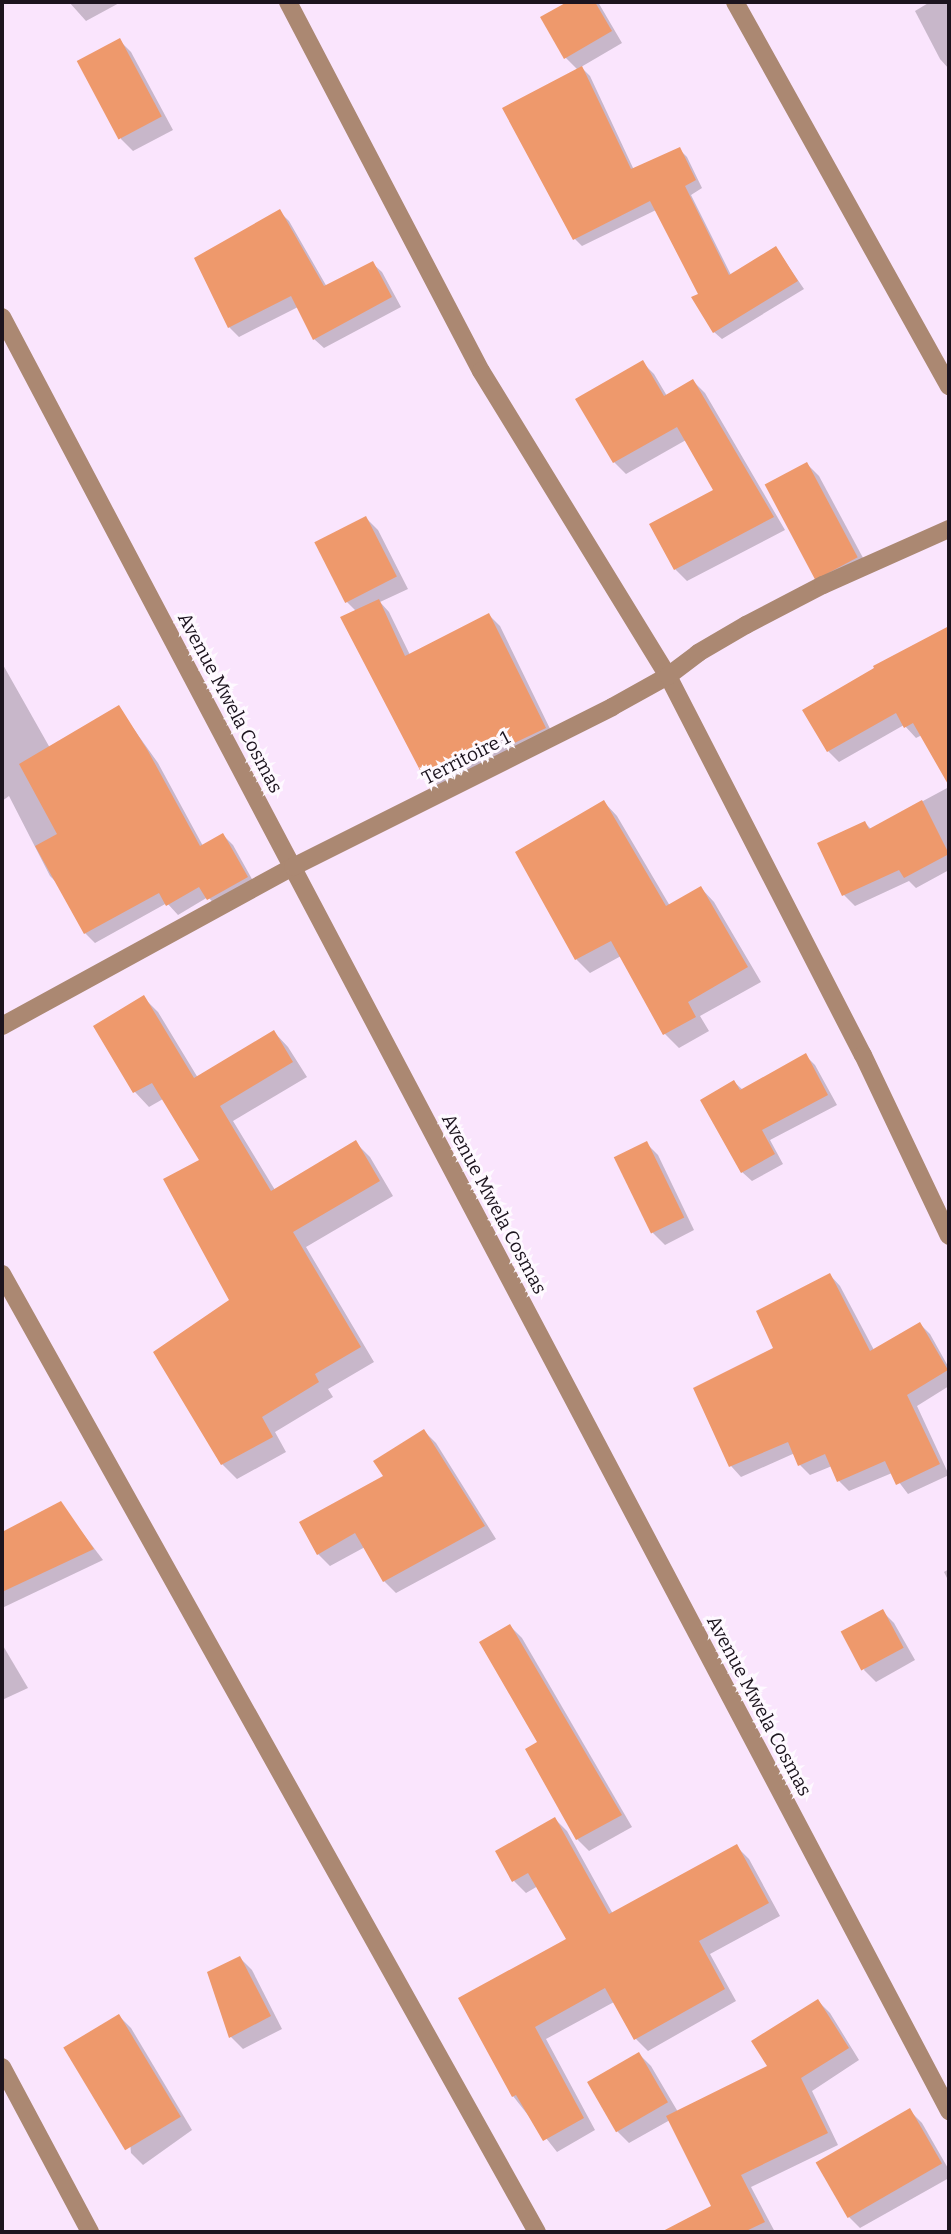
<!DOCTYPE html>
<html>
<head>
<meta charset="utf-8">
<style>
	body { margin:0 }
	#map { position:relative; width:951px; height:2234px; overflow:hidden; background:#fae5fd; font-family:Bitter,serif }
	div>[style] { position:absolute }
	.shadow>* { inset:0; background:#0003 }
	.building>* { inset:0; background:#ee996c; transform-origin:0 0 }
	.minor>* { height:18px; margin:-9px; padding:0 9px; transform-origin:9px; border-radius:9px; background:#ab8872 }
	span { translate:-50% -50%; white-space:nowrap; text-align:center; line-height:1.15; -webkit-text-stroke:6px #fef9ff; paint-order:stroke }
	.street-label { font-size:19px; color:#1c141e }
	.frame { position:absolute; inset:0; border:4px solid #1c141e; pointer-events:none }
</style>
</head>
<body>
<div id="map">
	<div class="shadow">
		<div style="clip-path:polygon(69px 2px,121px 2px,86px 21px)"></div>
		<div style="clip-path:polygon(571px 2px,598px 2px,622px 43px,581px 67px,590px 76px,634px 170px,679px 149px,687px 157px,702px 188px,691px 195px,731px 275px,776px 248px,804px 289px,722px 339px,714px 332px,700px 294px,656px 210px,582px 246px,575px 239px,578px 70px,565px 57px,542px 18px)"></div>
		<div style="clip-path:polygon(930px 2px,949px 2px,949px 69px,940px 59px,915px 11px)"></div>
		<div style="clip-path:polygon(119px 40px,131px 52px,173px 130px,133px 151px,121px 139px)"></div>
		<div style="clip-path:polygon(279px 211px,289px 221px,327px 287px,372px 263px,382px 272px,401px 307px,324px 348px,314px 339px,298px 307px,239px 337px,229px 327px)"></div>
		<div style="clip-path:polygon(642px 362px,654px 374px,667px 396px,693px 381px,705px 393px,785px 530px,687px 581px,675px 569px,716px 490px,686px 440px,626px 474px,614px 462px,577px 399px)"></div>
		<div style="clip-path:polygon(807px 464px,819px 476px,869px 569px,828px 588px,816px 576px)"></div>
		<div style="clip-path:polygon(366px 518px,378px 530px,408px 589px,380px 602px,389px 612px,410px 655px,489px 615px,500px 626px,555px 739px,435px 786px,424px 775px,356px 611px,346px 601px,316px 543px)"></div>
		<div style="clip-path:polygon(949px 628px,949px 782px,922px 735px,916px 738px,904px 725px,839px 762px,828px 751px,875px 666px)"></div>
		<div style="clip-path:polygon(2px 663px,50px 748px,118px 707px,158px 763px,203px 846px,223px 835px,233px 845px,257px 888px,219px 909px,208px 897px,178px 915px,167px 903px,95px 943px,85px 933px,59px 885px,50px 876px,9px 796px,2px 801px)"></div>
		<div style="clip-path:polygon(949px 787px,949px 870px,916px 888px,909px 881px,855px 906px,844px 895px,865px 823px,871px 829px)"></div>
		<div style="clip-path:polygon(604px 802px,617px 816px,670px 906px,701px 888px,714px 902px,761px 982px,700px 1016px,709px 1031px,679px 1048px,665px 1034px,621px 956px,590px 973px,576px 959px)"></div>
		<div style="clip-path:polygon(144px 998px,158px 1012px,198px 1078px,274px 1032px,288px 1047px,307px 1077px,233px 1121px,275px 1190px,355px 1142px,370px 1157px,393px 1196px,306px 1247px,374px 1362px,328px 1389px,333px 1397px,275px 1432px,286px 1452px,237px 1479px,222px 1464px,155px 1352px,231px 1301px,201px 1161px,163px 1099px,149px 1107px,135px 1092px,95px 1026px)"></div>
		<div style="clip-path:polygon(805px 1055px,815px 1065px,837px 1105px,770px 1140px,783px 1164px,752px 1181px,742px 1172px,734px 1082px,743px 1090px)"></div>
		<div style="clip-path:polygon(646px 1143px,658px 1155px,694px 1230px,665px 1245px,653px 1233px)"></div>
		<div style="clip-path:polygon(830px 1275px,840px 1286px,874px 1350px,920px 1324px,930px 1334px,949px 1368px,949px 1386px,917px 1406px,949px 1475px,908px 1494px,892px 1473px,849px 1491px,839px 1481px,832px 1466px,810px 1475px,800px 1465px,795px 1453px,741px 1477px,731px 1466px,775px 1349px)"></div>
		<div style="clip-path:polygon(424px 1431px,436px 1443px,496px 1539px,396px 1593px,384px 1581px,365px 1547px,330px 1566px,318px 1554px)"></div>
		<div style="clip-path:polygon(60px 1503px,103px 1560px,2px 1608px,2px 1534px)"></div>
		<div style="clip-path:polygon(949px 1569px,949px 1582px,944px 1572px)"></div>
		<div style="clip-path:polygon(882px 1611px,894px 1623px,915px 1660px,876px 1682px,864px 1670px)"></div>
		<div style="clip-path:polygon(510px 1626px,522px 1638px,632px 1827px,589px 1851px,577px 1839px,540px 1743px)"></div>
		<div style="clip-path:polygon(2px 1644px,28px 1688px,2px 1700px)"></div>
		<div style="clip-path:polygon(555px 1819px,567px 1831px,613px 1914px,737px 1847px,749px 1859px,780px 1916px,710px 1954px,736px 2001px,648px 2051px,636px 2039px,614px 2002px,546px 2039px,595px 2130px,557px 2152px,513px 2096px,461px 1999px,568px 1940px,538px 1886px,526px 1893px,514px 1881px)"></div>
		<div style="clip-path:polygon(240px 1958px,252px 1970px,282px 2029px,243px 2049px,231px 2037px,209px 1973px)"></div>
		<div style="clip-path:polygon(818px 2001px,830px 2013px,859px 2060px,812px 2091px,838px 2145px,751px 2187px,775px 2232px,686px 2232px,681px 2224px,713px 2207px,670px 2120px,629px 2143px,617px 2131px,639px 2054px,651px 2066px,678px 2112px,769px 2067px)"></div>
		<div style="clip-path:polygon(119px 2016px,131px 2028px,192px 2130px,143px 2165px,131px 2153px)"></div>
		<div style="clip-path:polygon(910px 2111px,922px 2123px,949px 2170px,949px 2178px,860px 2228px,848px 2216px)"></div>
	</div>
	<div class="building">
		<div style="clip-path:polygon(567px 2px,595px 2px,612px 31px,564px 59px,540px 17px)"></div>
		<div style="left:120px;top:38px;width:89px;height:49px;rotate:62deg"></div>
		<div style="clip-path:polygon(582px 66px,631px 169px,680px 147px,696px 180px,685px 186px,729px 275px,776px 246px,798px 281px,713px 333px,691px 297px,698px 294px,650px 201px,573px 240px,502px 108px)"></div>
		<div style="clip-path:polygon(280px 209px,324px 286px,373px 261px,392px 297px,313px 340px,291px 296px,228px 328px,194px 258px)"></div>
		<div style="clip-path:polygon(643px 360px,664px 396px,693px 379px,774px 517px,674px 570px,649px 524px,713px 490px,677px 427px,613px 463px,575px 399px)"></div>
		<div style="left:807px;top:462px;width:108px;height:48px;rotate:62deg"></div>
		<div style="left:366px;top:516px;width:68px;height:58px;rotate:63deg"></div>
		<div style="clip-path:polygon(379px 599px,405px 656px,489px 613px,546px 728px,506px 747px,502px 738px,423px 776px,340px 617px)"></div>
		<div style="clip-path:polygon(949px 626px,949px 786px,913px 723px,904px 728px,896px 713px,827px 752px,802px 710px,874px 668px,873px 666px)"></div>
		<div style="clip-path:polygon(119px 705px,148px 751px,200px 846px,223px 833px,248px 877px,207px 900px,199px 887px,166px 906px,159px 893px,84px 934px,35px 846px,57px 834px,19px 764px)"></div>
		<div style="clip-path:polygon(604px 800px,666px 906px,701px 886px,748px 967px,688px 1002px,696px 1017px,663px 1035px,611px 941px,575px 960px,515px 852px)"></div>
		<div style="clip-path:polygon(922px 800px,949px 854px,904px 878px,899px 870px,842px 896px,817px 843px,865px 821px,869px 829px)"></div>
		<div style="clip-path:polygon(144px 995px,194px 1078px,274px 1030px,293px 1062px,220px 1106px,271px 1191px,356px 1140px,380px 1181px,293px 1232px,361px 1347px,315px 1374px,319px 1382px,262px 1417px,273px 1437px,221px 1465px,153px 1352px,229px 1300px,163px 1179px,199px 1160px,152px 1083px,133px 1093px,93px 1026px)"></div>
		<div style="clip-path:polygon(806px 1053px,828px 1095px,762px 1130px,775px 1154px,741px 1173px,700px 1100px,734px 1080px,740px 1090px)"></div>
		<div style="left:647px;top:1141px;width:85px;height:37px;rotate:64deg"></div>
		<div style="clip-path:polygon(830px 1273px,870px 1351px,920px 1322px,948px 1370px,907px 1395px,940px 1464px,896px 1485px,885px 1461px,837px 1482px,825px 1454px,798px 1466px,788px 1442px,729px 1467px,693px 1388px,773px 1348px,756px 1311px)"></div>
		<div style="clip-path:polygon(424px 1429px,485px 1526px,383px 1582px,355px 1533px,317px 1555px,299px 1522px,383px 1476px,373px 1461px)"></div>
		<div style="clip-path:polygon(61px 1501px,94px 1549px,2px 1592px,2px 1532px)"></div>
		<div style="left:883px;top:1609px;width:44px;height:48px;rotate:62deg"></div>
		<div style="clip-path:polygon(510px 1624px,622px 1815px,576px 1840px,525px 1749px,537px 1742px,479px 1642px)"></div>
		<div style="clip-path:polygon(555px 1817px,609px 1914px,737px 1844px,769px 1903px,699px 1941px,725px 1989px,634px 2040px,605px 1988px,535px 2027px,584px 2118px,543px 2141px,516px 2095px,512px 2097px,458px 1998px,566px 1939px,528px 1873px,512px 1882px,495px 1851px)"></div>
		<div style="clip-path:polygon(240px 1956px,271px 2016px,229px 2038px,207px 1972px)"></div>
		<div style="clip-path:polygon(818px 1999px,849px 2048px,801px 2078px,828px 2133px,741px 2175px,765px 2222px,744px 2232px,661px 2232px,711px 2206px,666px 2116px,767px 2066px,751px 2041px)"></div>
		<div style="left:119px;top:2014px;width:120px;height:65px;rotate:59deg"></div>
		<div style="left:639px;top:2052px;width:58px;height:60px;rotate:60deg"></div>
		<div style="left:910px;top:2108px;width:64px;height:109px;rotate:60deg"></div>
	</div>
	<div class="minor">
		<div style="left:288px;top:2px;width:416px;rotate:62.4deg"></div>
		<div style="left:481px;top:371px;width:358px;rotate:58.5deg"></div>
		<div style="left:668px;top:676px;width:426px;rotate:62.8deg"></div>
		<div style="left:863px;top:1055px;width:200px;rotate:64.6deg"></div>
		<div style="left:735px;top:2px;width:440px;rotate:60.9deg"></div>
		<div style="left:2px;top:317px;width:2029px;rotate:62.17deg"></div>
		<div style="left:2px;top:1026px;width:332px;rotate:-28.7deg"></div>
		<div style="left:293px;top:867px;width:357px;rotate:-26.6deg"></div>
		<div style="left:612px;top:707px;width:64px;rotate:-29deg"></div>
		<div style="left:668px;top:676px;width:38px;rotate:-37deg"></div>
		<div style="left:698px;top:653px;width:56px;rotate:-30.3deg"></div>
		<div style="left:746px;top:625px;width:87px;rotate:-27.5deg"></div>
		<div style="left:823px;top:585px;width:138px;rotate:-24deg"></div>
		<div style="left:2px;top:1274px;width:1097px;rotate:60.82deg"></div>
		<div style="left:2px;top:2067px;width:187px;rotate:61.9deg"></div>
	</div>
	<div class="street-label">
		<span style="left:230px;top:703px;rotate:62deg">Avenue Mwela Cosmas</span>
		<span style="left:466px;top:758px;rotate:-27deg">Territoire 1</span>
		<span style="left:494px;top:1204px;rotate:62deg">Avenue Mwela Cosmas</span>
		<span style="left:759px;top:1706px;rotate:62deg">Avenue Mwela Cosmas</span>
	</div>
	<div class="frame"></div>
</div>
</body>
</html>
